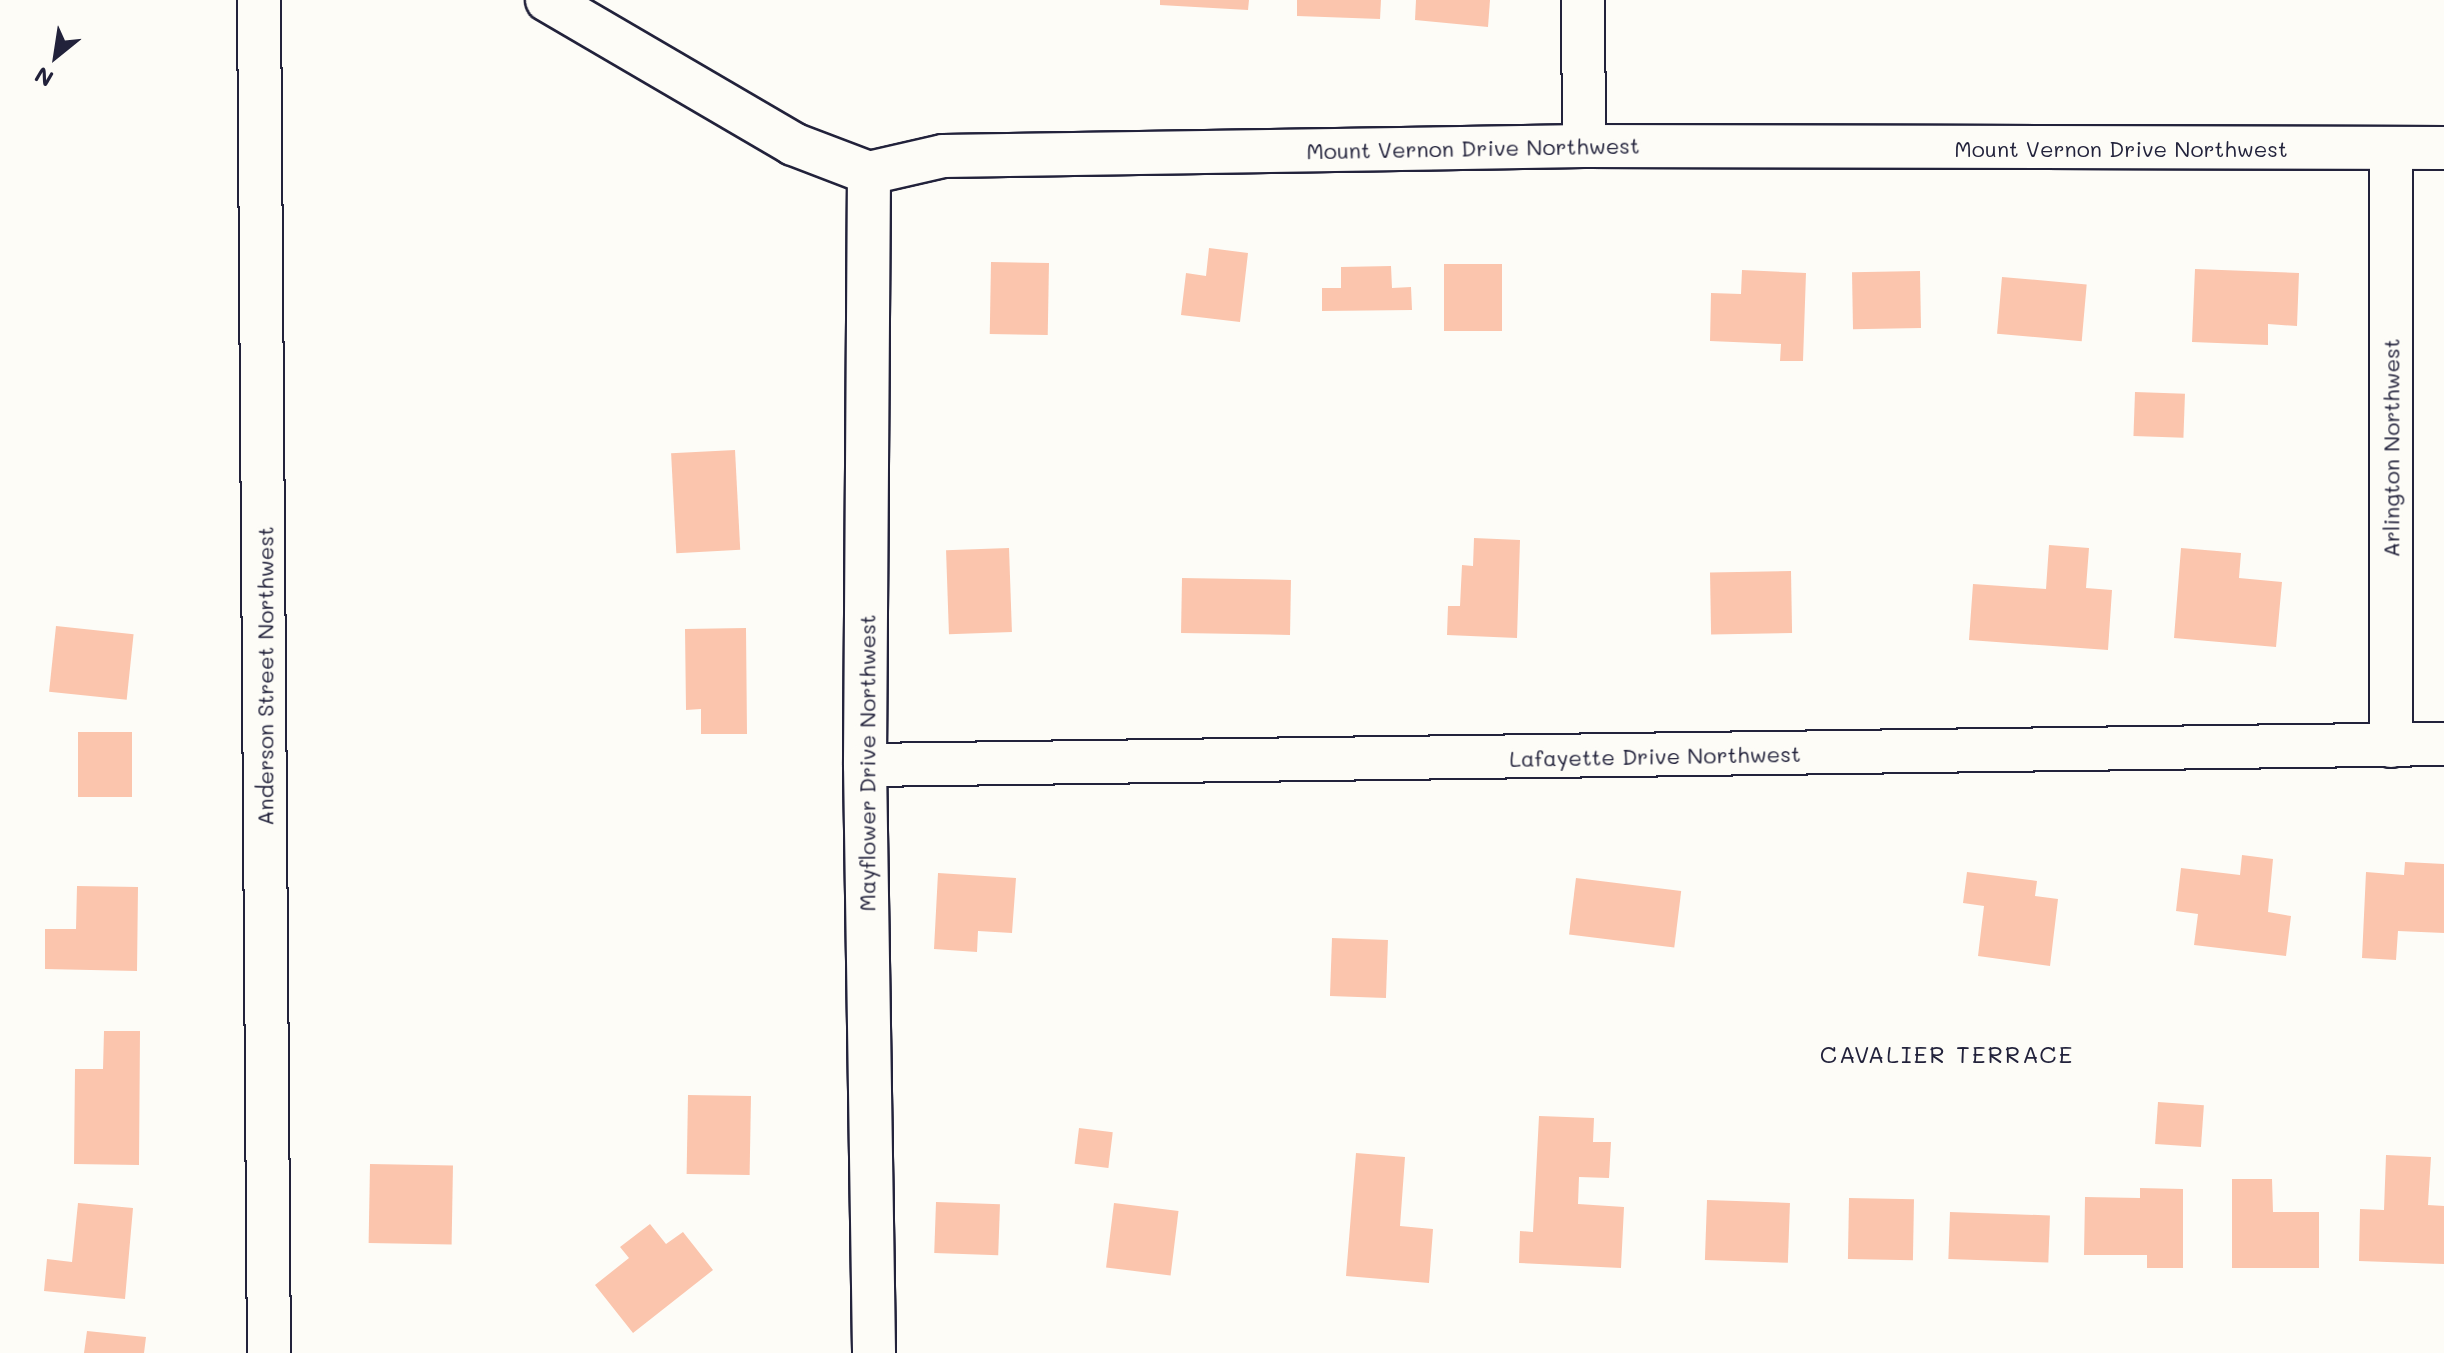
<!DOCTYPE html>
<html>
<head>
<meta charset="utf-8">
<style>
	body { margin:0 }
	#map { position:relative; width:2444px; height:1353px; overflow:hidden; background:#fdfcf7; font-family:Mali,sans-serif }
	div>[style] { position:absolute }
	.building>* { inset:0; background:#fbc5ad; transform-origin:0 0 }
	.roads { filter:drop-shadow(2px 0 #22223b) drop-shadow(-2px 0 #22223b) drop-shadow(0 2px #22223b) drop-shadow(0 -2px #22223b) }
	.minor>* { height:42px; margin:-21px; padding:0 21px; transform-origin:21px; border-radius:21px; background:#fdfcf7 }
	span { translate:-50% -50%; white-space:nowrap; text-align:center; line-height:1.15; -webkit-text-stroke:6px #fdfcf7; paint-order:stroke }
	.street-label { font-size:22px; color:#22223b }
	.neighbourhood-label { font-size:24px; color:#22223b; letter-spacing:2px }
	.north { position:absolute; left:16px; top:16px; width:80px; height:80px; -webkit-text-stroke:6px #fdfcf7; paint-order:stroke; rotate:210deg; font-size:22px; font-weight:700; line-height:32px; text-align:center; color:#22223b }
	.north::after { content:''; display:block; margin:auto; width:28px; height:36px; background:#22223b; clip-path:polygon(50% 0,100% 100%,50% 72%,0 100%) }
</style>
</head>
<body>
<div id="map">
	<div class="building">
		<div style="clip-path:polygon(1160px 0,1249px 0,1248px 10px,1160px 5px)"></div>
		<div style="clip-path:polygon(1297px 0,1381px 0,1380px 19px,1297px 16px)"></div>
		<div style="clip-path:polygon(1416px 0,1490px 0,1488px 27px,1415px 20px)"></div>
		<div style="clip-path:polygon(1209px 248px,1248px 253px,1240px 322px,1181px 315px,1186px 273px,1206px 276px)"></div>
		<div style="left:991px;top:262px;width:58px;height:72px;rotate:1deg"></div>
		<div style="left:1444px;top:264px;width:58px;height:67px"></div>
		<div style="clip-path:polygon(1391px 266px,1392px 288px,1411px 287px,1412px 310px,1322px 311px,1322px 288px,1341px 288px,1341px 267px)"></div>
		<div style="clip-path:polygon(2195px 269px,2299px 273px,2297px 326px,2268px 324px,2268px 345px,2192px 342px)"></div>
		<div style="clip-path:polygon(1742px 270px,1806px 273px,1803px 361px,1780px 361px,1781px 344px,1710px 341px,1711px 293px,1741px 294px)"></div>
		<div style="left:1920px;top:271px;width:57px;height:68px;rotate:89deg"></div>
		<div style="left:2002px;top:277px;width:85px;height:57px;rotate:5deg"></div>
		<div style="left:2135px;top:392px;width:50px;height:44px;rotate:2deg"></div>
		<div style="left:735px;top:450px;width:100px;height:64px;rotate:87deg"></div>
		<div style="clip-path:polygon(1474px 538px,1520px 540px,1517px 638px,1447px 635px,1448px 606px,1460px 606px,1462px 565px,1473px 566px)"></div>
		<div style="clip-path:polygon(2049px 545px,2089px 548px,2086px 588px,2112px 590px,2108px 650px,1969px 640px,1973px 584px,2046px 589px)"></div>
		<div style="left:1009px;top:548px;width:84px;height:63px;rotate:88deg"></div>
		<div style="clip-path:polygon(2181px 548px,2241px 553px,2239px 578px,2282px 582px,2276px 647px,2174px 638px)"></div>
		<div style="left:1791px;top:571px;width:62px;height:81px;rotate:89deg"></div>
		<div style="left:1182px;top:578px;width:109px;height:55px;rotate:1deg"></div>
		<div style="left:56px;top:626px;width:78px;height:66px;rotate:6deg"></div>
		<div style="clip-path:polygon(746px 628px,747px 734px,701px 734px,701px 709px,686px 710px,685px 629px)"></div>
		<div style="left:78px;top:732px;width:54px;height:65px"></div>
		<div style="clip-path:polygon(2242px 855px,2273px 859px,2268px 912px,2291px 916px,2286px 956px,2194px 945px,2198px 914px,2176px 911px,2181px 868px,2240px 875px)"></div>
		<div style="clip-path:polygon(2405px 862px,2444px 864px,2444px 933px,2398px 931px,2396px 960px,2362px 958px,2366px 872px,2404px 875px)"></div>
		<div style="clip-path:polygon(1967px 872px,2037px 881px,2035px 896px,2058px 899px,2050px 966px,1978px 956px,1984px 906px,1963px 903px)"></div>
		<div style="clip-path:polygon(938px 873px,1016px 878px,1012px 933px,978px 931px,977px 952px,934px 949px)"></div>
		<div style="left:1576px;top:878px;width:106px;height:57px;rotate:7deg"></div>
		<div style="clip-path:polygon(77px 886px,138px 887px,137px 971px,45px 969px,45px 929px,76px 929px)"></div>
		<div style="left:1332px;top:938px;width:56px;height:58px;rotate:2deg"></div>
		<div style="clip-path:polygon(104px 1031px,140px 1031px,139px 1165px,74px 1164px,75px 1069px,103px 1069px)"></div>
		<div style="left:688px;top:1095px;width:63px;height:79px;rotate:1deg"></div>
		<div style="left:2158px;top:1102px;width:46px;height:42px;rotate:4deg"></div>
		<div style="clip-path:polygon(1539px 1116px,1594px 1118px,1593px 1142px,1611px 1142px,1609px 1178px,1579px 1177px,1578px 1204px,1624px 1207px,1621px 1268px,1519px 1263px,1520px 1231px,1533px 1232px)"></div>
		<div style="left:1079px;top:1128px;width:34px;height:36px;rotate:7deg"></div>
		<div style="clip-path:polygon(1356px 1153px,1405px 1157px,1400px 1226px,1433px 1229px,1429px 1283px,1346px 1276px)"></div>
		<div style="clip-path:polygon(2386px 1155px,2431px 1157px,2428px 1205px,2444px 1206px,2444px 1264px,2359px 1261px,2360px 1209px,2384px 1210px)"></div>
		<div style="left:370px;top:1164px;width:83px;height:79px;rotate:1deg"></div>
		<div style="clip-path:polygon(2232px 1179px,2272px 1179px,2273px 1212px,2319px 1212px,2319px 1268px,2232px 1268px)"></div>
		<div style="clip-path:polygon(2140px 1188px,2183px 1189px,2183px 1268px,2147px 1268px,2147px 1255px,2084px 1255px,2085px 1197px,2140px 1198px)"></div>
		<div style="left:1849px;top:1198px;width:65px;height:61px;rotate:1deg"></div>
		<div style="left:1707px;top:1200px;width:83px;height:60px;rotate:2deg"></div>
		<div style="left:936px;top:1202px;width:64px;height:51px;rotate:2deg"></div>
		<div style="clip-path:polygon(78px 1203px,133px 1208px,125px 1299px,44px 1291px,47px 1259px,72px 1262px)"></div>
		<div style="left:1114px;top:1203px;width:65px;height:65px;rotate:7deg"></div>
		<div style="left:1950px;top:1212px;width:100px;height:47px;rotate:2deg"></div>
		<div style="clip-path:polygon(650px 1224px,666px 1244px,683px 1232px,713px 1270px,633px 1333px,595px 1285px,629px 1258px,620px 1247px)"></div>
		<div style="clip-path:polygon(87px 1331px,146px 1337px,144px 1353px,84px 1353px)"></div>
	</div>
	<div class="roads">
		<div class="minor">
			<div style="left:259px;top:0;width:1353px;rotate:89.58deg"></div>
			<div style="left:547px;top:0;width:285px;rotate:30.3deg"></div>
			<div style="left:793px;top:144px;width:81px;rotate:20.9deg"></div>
			<div style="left:869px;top:173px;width:76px;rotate:-12.9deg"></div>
			<div style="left:943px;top:156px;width:641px;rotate:-0.89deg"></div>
			<div style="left:1584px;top:146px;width:860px;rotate:0.13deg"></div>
			<div style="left:1583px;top:0;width:146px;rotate:89.6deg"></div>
			<div style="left:2391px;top:151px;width:595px;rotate:90deg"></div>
			<div style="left:869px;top:173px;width:592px;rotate:90.39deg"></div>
			<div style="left:865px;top:765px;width:588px;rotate:89.12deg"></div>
			<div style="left:865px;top:765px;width:1579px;rotate:-0.76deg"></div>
		</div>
	</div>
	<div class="street-label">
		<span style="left:1473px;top:148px;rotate:-1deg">Mount Vernon Drive Northwest</span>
		<span style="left:2121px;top:149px">Mount Vernon Drive Northwest</span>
		<span style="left:2391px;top:448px;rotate:-90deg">Arlington Northwest</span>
		<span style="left:265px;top:676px;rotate:-90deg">Anderson Street Northwest</span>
		<span style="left:1655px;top:756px;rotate:-1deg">Lafayette Drive Northwest</span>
		<span style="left:867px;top:763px;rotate:-90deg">Mayflower Drive Northwest</span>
	</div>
	<div class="neighbourhood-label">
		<span style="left:1947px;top:1054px">CAVALIER TERRACE</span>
	</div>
	<div class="north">N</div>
</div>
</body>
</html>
